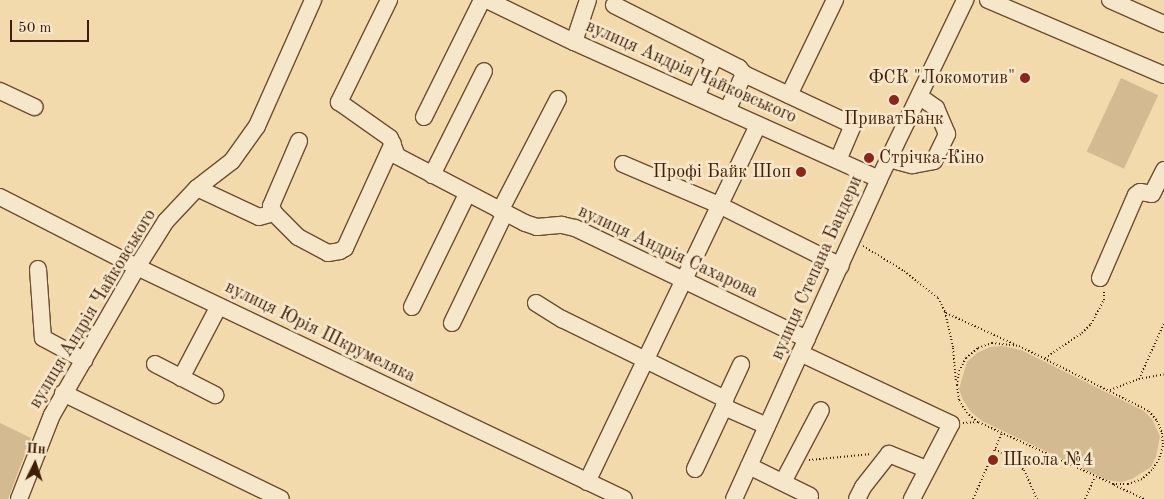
<!DOCTYPE html>
<html>
<head>
<meta charset="utf-8">
<style>
	body { margin:0 }
	#map { position:relative; width:1164px; height:499px; overflow:hidden; background:#f2daad; font-family:"Old Standard TT",serif }
	div>[style] { position:absolute }
	.green>* { inset:0; background:#d3ba91; transform-origin:0 0 }
	.path>* { height:2px; margin-top:-1px; transform-origin:0; background:repeating-linear-gradient(90deg,#3e1e07 0 1px,transparent 0 3.5px) }
	.roads { filter:drop-shadow(1px 0 #6b4d30) drop-shadow(-1px 0 #6b4d30) drop-shadow(0 1px #6b4d30) drop-shadow(0 -1px #6b4d30) }
	.minor>* { height:16px; margin:-8px; padding:0 8px; transform-origin:8px; border-radius:8px; background:#f7e7ca }
	.dots>* { width:14px; height:14px; translate:-50% -50%; box-sizing:border-box; border:2px solid #f7e7ca; border-radius:50% }
	span { translate:-50% -50%; white-space:nowrap; text-align:center; line-height:1.15; -webkit-text-stroke:5px #f7e7ca; paint-order:stroke }
	.street-label { font-size:18px; color:#3e1e07 }
	.poi-label { font-size:18px; color:#3e1e07 }
	.right { translate:-100% -50%; text-align:right }
	.left { translate:0 -50%; text-align:left }
	.north { position:absolute; left:10px; top:439px; width:50px; height:50px; -webkit-text-stroke:4px #f7e7ca; paint-order:stroke; rotate:4deg; font-size:14px; font-weight:700; line-height:20px; text-align:center; color:#3e1e07 }
	.north::after { content:''; display:block; margin:auto; width:18px; height:22px; background:#3e1e07; clip-path:polygon(50% 0,100% 100%,50% 72%,0 100%) }
	.scale { position:absolute; left:10px; top:20px; width:79px; height:22px; box-sizing:border-box; border:2px solid #3e1e07; border-top:0; padding-left:6px; font-size:15px; line-height:18px; white-space:nowrap; color:#3e1e07; -webkit-text-stroke:4px #f7e7ca; paint-order:stroke }
</style>
</head>
<body>
<div id="map">
	<div class="green">
		<div style="left:1121px;top:78px;width:41px;height:81px;rotate:25deg"></div>
		<div style="clip-path:polygon(1002px 346px,1021px 350px,1144px 411px,1152px 419px,1160px 436px,1156px 457px,1151px 467px,1132px 479px,1121px 482px,1107px 480px,982px 421px,971px 412px,963px 400px,959px 389px,967px 362px,977px 353px,990px 347px)"></div>
		<div style="clip-path:polygon(0 423px,31px 438px,8px 499px,0 499px)"></div>
	</div>
	<div class="path">
		<div style="left:863px;top:246px;width:48px;rotate:31.4deg"></div>
		<div style="left:904px;top:271px;width:43px;rotate:38.5deg"></div>
		<div style="left:938px;top:298px;width:16px;rotate:63deg"></div>
		<div style="left:945px;top:312px;width:37px;rotate:77deg"></div>
		<div style="left:953px;top:348px;width:34px;rotate:85deg"></div>
		<div style="left:946px;top:313px;width:75px;rotate:24.5deg"></div>
		<div style="left:992px;top:343px;width:27px;rotate:6deg"></div>
		<div style="left:1019px;top:346px;width:145px;rotate:26.6deg"></div>
		<div style="left:1149px;top:411px;width:13px;rotate:51deg"></div>
		<div style="left:1157px;top:421px;width:13px;rotate:67deg"></div>
		<div style="left:1162px;top:433px;width:13px;rotate:86deg"></div>
		<div style="left:1163px;top:446px;width:14px;rotate:107deg"></div>
		<div style="left:1159px;top:459px;width:13px;rotate:122deg"></div>
		<div style="left:1152px;top:470px;width:13px;rotate:138deg"></div>
		<div style="left:1142px;top:479px;width:15px;rotate:160deg"></div>
		<div style="left:1128px;top:484px;width:15px;rotate:180deg"></div>
		<div style="left:1113px;top:484px;width:149px;rotate:-155.3deg"></div>
		<div style="left:978px;top:422px;width:14px;rotate:-141deg"></div>
		<div style="left:967px;top:413px;width:15px;rotate:-122deg"></div>
		<div style="left:959px;top:400px;width:15px;rotate:-98deg"></div>
		<div style="left:957px;top:385px;width:14px;rotate:-82deg"></div>
		<div style="left:959px;top:371px;width:15px;rotate:-62deg"></div>
		<div style="left:966px;top:358px;width:16px;rotate:-40deg"></div>
		<div style="left:978px;top:348px;width:15px;rotate:-20deg"></div>
		<div style="left:1045px;top:358px;width:45px;rotate:-34deg"></div>
		<div style="left:1082px;top:333px;width:13px;rotate:-45deg"></div>
		<div style="left:1091px;top:324px;width:27px;rotate:-62deg"></div>
		<div style="left:1104px;top:300px;width:8px;rotate:-90deg"></div>
		<div style="left:1139px;top:379px;width:61px;rotate:-65.9deg"></div>
		<div style="left:1110px;top:390px;width:31px;rotate:-21deg"></div>
		<div style="left:1139px;top:379px;width:25px;rotate:-11deg"></div>
		<div style="left:963px;top:423px;width:15px;rotate:-4deg"></div>
		<div style="left:995px;top:449px;width:20px;rotate:30deg"></div>
		<div style="left:1012px;top:459px;width:16px;rotate:43deg"></div>
		<div style="left:1024px;top:470px;width:32px;rotate:66deg"></div>
		<div style="left:809px;top:460px;width:63px;rotate:-5.4deg"></div>
		<div style="left:1114px;top:485px;width:33px;rotate:25deg"></div>
		<div style="left:973px;top:499px;width:72px;rotate:-66.3deg"></div>
		<div style="left:1085px;top:499px;width:24px;rotate:-66deg"></div>
	</div>
	<div class="roads">
		<div class="minor">
			<div style="left:389px;top:0;width:114px;rotate:116.1deg"></div>
			<div style="left:339px;top:102px;width:62px;rotate:35.2deg"></div>
			<div style="left:390px;top:138px;width:19px;rotate:69deg"></div>
			<div style="left:397px;top:156px;width:144px;rotate:27.6deg"></div>
			<div style="left:525px;top:223px;width:13px;rotate:18deg"></div>
			<div style="left:537px;top:227px;width:25px;rotate:-5deg"></div>
			<div style="left:562px;top:225px;width:13px;rotate:13deg"></div>
			<div style="left:575px;top:228px;width:257px;rotate:25.6deg"></div>
			<div style="left:487px;top:0;width:97px;rotate:25.8deg"></div>
			<div style="left:574px;top:42px;width:334px;rotate:24.2deg"></div>
			<div style="left:988px;top:0;width:191px;rotate:23.1deg"></div>
			<div style="left:1110px;top:0;width:59px;rotate:24deg"></div>
			<div style="left:614px;top:5px;width:140px;rotate:26.7deg"></div>
			<div style="left:739px;top:68px;width:8px;rotate:50deg"></div>
			<div style="left:574px;top:42px;width:44px;rotate:-71.6deg"></div>
			<div style="left:0;top:91px;width:38px;rotate:25deg"></div>
			<div style="left:789px;top:95px;width:106px;rotate:-64.2deg"></div>
			<div style="left:696px;top:96px;width:44px;rotate:-64.6deg"></div>
			<div style="left:727px;top:111px;width:41px;rotate:-65.3deg"></div>
			<div style="left:744px;top:74px;width:120px;rotate:25.1deg"></div>
			<div style="left:853px;top:125px;width:38px;rotate:113deg"></div>
			<div style="left:424px;top:117px;width:131px;rotate:-63.6deg"></div>
			<div style="left:299px;top:141px;width:71px;rotate:113.3deg"></div>
			<div style="left:271px;top:206px;width:8px;rotate:67deg"></div>
			<div style="left:274px;top:213px;width:34px;rotate:45deg"></div>
			<div style="left:298px;top:237px;width:34px;rotate:28deg"></div>
			<div style="left:328px;top:253px;width:12px;rotate:-9deg"></div>
			<div style="left:340px;top:251px;width:6px;rotate:-31deg"></div>
			<div style="left:345px;top:248px;width:115px;rotate:-65.4deg"></div>
			<div style="left:889px;top:159px;width:24px;rotate:15deg"></div>
			<div style="left:912px;top:165px;width:22px;rotate:-10deg"></div>
			<div style="left:934px;top:161px;width:30px;rotate:-64deg"></div>
			<div style="left:947px;top:134px;width:28px;rotate:-113deg"></div>
			<div style="left:936px;top:108px;width:19px;rotate:-145deg"></div>
			<div style="left:623px;top:164px;width:104px;rotate:23.1deg"></div>
			<div style="left:719px;top:205px;width:136px;rotate:26.6deg"></div>
			<div style="left:432px;top:175px;width:116px;rotate:-63.4deg"></div>
			<div style="left:197px;top:188px;width:68px;rotate:25.1deg"></div>
			<div style="left:259px;top:217px;width:16px;rotate:-15deg"></div>
			<div style="left:0;top:197px;width:154px;rotate:27.1deg"></div>
			<div style="left:137px;top:267px;width:539px;rotate:25.47deg"></div>
			<div style="left:500px;top:211px;width:126px;rotate:-62.6deg"></div>
			<div style="left:38px;top:269px;width:69px;rotate:85.9deg"></div>
			<div style="left:43px;top:338px;width:47px;rotate:28.2deg"></div>
			<div style="left:1100px;top:278px;width:90px;rotate:-66.6deg"></div>
			<div style="left:1136px;top:195px;width:5px;rotate:-37deg"></div>
			<div style="left:1140px;top:192px;width:12px;rotate:9deg"></div>
			<div style="left:1152px;top:194px;width:27px;rotate:-63deg"></div>
			<div style="left:536px;top:303px;width:31px;rotate:32deg"></div>
			<div style="left:562px;top:319px;width:182px;rotate:26.1deg"></div>
			<div style="left:412px;top:307px;width:126px;rotate:-64deg"></div>
			<div style="left:452px;top:323px;width:122px;rotate:-64.3deg"></div>
			<div style="left:800px;top:353px;width:167px;rotate:25.2deg"></div>
			<div style="left:951px;top:424px;width:85px;rotate:117.5deg"></div>
			<div style="left:155px;top:364px;width:68px;rotate:27.3deg"></div>
			<div style="left:181px;top:378px;width:81px;rotate:-62.2deg"></div>
			<div style="left:63px;top:393px;width:242px;rotate:25.9deg"></div>
			<div style="left:724px;top:407px;width:47px;rotate:23.8deg"></div>
			<div style="left:749px;top:466px;width:68px;rotate:26.2deg"></div>
			<div style="left:695px;top:469px;width:68px;rotate:-64.9deg"></div>
			<div style="left:724px;top:407px;width:8px;rotate:-83deg"></div>
			<div style="left:725px;top:399px;width:38px;rotate:-65deg"></div>
			<div style="left:587px;top:482px;width:396px;rotate:-64.4deg"></div>
			<div style="left:783px;top:482px;width:81px;rotate:-62.2deg"></div>
			<div style="left:19px;top:499px;width:90px;rotate:-68.6deg"></div>
			<div style="left:52px;top:415px;width:171px;rotate:-60.1deg"></div>
			<div style="left:137px;top:267px;width:54px;rotate:-57.8deg"></div>
			<div style="left:166px;top:221px;width:45px;rotate:-46.8deg"></div>
			<div style="left:197px;top:188px;width:44px;rotate:-37.6deg"></div>
			<div style="left:232px;top:161px;width:43px;rotate:-54.5deg"></div>
			<div style="left:257px;top:126px;width:138px;rotate:-66deg"></div>
			<div style="left:734px;top:499px;width:351px;rotate:-65.6deg"></div>
			<div style="left:879px;top:179px;width:199px;rotate:-64.3deg"></div>
			<div style="left:857px;top:499px;width:13px;rotate:-63deg"></div>
			<div style="left:863px;top:487px;width:42px;rotate:-51.8deg"></div>
			<div style="left:889px;top:454px;width:40px;rotate:22deg"></div>
		</div>
	</div>
	<div class="dots">
		<div style="left:1025px;top:78px;background:#8f2418"></div>
		<div style="left:894px;top:100px;background:#8f2418"></div>
		<div style="left:869px;top:158px;background:#8f2418"></div>
		<div style="left:801px;top:172px;background:#8f2418"></div>
		<div style="left:993px;top:460px;background:#8f2418"></div>
	</div>
	<div class="street-label">
		<span style="left:691px;top:72px;rotate:24deg">вулиця Андрія Чайковського</span>
		<span style="left:668px;top:252px;rotate:25deg">вулиця Андрія Сахарова</span>
		<span style="left:817px;top:268px;rotate:-66deg">вулиця Степана Бандери</span>
		<span style="left:93px;top:309px;rotate:-59deg">вулиця Андрія Чайковського</span>
		<span style="left:320px;top:332px;rotate:26deg">вулиця Юрія Шкрумеляка</span>
	</div>
	<div class="poi-label">
		<span class="right" style="left:1015px;top:78px">ФСК "Локомотив"</span>
		<span style="left:894px;top:119px">ПриватБанк</span>
		<span class="left" style="left:879px;top:158px">Стрічка-Кіно</span>
		<span class="right" style="left:791px;top:172px">Профі Байк Шоп</span>
		<span class="left" style="left:1003px;top:460px">Школа №4</span>
	</div>
	<div class="north">Пн</div>
	<div class="scale">50 m</div>
</div>
</body>
</html>
